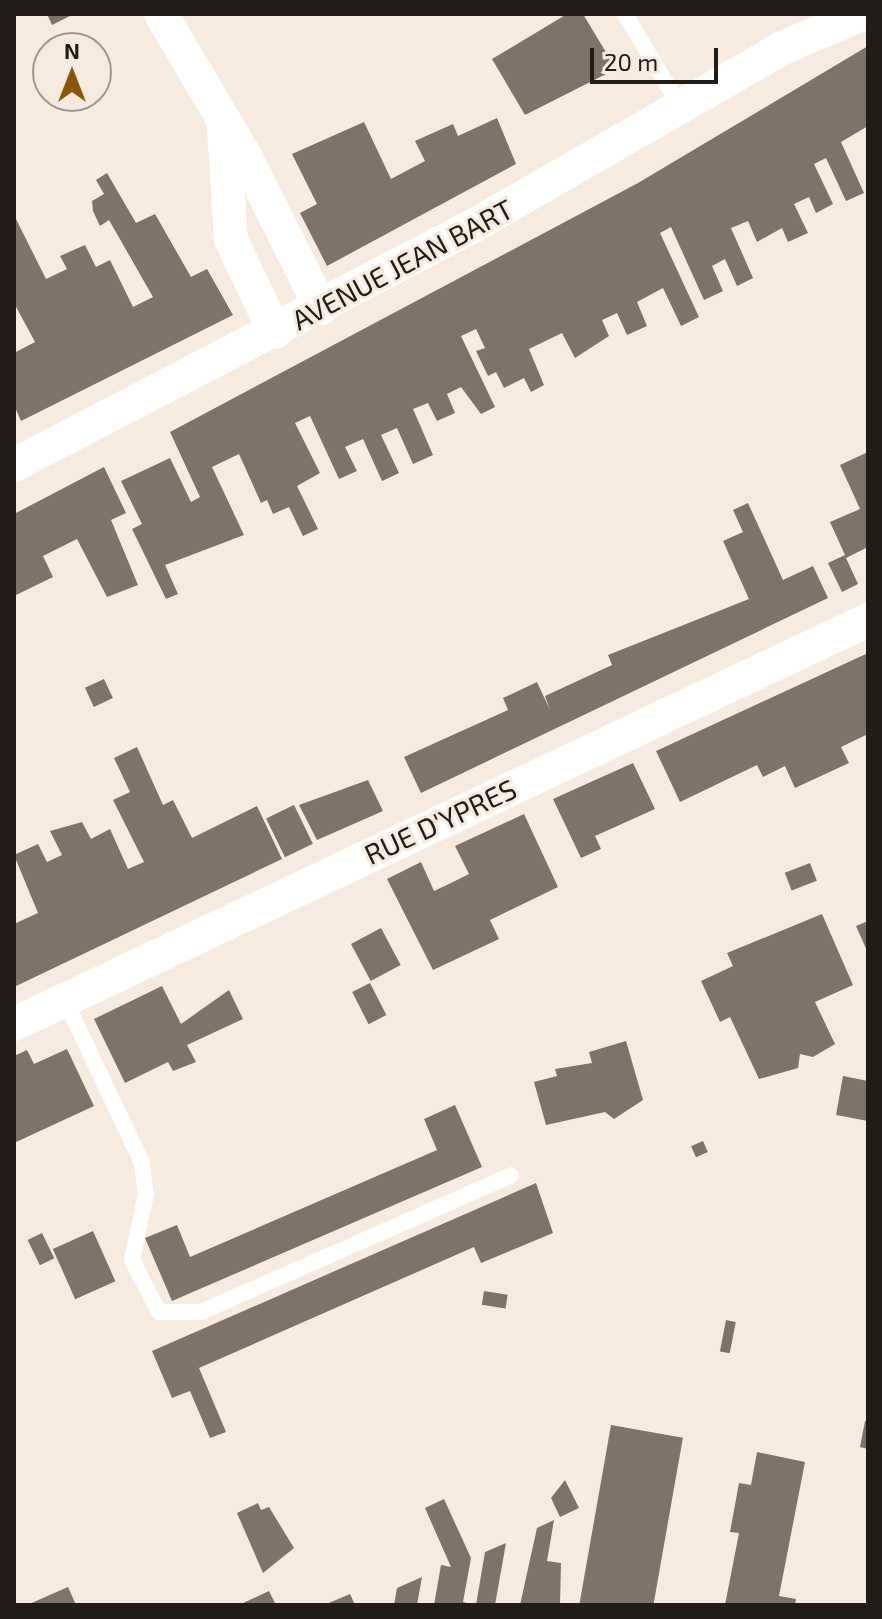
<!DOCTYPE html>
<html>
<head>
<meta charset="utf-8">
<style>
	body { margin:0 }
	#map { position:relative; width:882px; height:1619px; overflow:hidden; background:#f7eade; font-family:"Exo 2",sans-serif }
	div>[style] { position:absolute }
	.building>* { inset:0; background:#7e7368; transform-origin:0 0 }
	.lane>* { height:16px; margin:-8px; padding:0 8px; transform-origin:8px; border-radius:8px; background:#fff }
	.street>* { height:34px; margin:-17px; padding:0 17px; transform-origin:17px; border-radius:17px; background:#fff }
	span { translate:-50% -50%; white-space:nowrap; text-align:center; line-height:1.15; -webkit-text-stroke:6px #f7eade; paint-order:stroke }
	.street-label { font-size:28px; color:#201c18 }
	.frame { position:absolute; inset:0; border:16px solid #201c18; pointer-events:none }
	.north { position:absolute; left:32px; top:32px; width:80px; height:80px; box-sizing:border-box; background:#f7eade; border:2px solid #a1988f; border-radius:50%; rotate:0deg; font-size:22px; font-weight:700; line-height:32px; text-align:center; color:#201c18 }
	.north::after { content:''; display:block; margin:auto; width:28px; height:36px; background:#8c5508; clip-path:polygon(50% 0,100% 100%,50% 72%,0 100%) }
	.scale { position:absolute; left:590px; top:48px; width:128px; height:36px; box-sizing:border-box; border:4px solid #201c18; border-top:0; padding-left:10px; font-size:24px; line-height:28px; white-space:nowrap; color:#201c18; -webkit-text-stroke:6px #f7eade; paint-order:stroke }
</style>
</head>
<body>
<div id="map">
	<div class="building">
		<div style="clip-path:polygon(47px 14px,74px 14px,52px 25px)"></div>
		<div style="clip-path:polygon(567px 14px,583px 14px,616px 69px,525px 115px,492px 59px)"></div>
		<div style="clip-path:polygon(868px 46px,868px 126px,841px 142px,864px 193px,846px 201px,826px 158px,814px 164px,833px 204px,816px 213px,809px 197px,794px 204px,808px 233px,788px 242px,782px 228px,757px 242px,748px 221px,731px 228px,753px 278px,737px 286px,725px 259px,712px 266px,723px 291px,704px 300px,671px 227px,660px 233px,699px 317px,681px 326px,663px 288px,637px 302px,647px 326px,627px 335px,617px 313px,602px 320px,609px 336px,575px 358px,562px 333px,529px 349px,544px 385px,531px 392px,524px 378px,504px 388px,496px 372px,488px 376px,476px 351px,485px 348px,476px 329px,461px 336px,495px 407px,481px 414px,461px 387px,447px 394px,455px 413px,437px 421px,428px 403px,413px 409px,433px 455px,413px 464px,397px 428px,381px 435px,399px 473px,382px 481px,363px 439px,345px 447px,357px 471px,339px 479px,310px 416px,295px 423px,320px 473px,297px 486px,318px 529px,303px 536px,289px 507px,273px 514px,267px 500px,261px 503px,239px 454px,212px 467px,244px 535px,165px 565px,178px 594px,166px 599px,132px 529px,142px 524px,121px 481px,170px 458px,191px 502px,200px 497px,170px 432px,638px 183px)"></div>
		<div style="clip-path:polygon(497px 118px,516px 164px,327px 266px,300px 213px,317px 204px,292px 154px,364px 122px,391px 179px,425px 161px,415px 141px,453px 124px,458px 136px)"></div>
		<div style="clip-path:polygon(107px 173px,136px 223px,155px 214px,191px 277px,207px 269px,233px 315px,21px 421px,14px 405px,14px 353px,35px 342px,14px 303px,14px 215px,46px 279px,67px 269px,60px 256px,85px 245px,96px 267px,110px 260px,133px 307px,153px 297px,109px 220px,100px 226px,93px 211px,92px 201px,104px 194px,96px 180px)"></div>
		<div style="clip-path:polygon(868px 452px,868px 547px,846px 558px,858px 584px,842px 592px,828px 563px,845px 555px,830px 522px,860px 509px,840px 465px)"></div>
		<div style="clip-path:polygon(104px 467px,126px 513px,111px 520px,138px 585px,107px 597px,77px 539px,43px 556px,53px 577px,14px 596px,14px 514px)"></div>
		<div style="clip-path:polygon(748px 503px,783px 580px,813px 566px,828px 598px,421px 793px,404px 757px,508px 710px,503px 698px,537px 682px,550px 710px,545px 696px,612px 665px,608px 655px,749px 599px,723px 541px,743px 532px,733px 510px)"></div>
		<div style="clip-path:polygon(868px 653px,868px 734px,841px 747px,849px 763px,795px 788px,785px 766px,763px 777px,757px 765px,680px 802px,656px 751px)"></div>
		<div style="left:104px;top:679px;width:21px;height:21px;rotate:65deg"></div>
		<div style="clip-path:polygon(137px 747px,163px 805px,173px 800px,192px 838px,257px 806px,282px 859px,14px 987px,14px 924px,38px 913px,14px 855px,38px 844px,47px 862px,62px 855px,50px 831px,82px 822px,91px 839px,110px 829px,128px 869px,144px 862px,113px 800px,130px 792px,114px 758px)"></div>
		<div style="clip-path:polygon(633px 763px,655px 809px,595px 836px,601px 849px,581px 858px,553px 799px)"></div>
		<div style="clip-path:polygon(368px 780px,383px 811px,317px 840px,299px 805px)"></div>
		<div style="left:294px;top:805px;width:43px;height:31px;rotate:64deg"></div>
		<div style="clip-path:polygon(524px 814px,558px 887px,490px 920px,499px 939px,433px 970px,387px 879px,421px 862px,434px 891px,451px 883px,469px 874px,455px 846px)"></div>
		<div style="left:810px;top:863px;width:19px;height:27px;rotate:69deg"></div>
		<div style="clip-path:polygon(822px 914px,853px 985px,815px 1002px,835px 1044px,813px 1057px,800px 1054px,798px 1068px,759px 1079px,730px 1017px,720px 1022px,701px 981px,733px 966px,727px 953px)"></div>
		<div style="clip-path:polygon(868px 921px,868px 953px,856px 926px)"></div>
		<div style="left:381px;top:928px;width:42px;height:34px;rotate:62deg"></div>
		<div style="left:370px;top:983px;width:36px;height:20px;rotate:63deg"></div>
		<div style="clip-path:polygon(162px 986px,181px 1024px,229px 990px,243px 1019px,187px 1045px,196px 1062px,173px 1071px,168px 1062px,125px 1083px,94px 1019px)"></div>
		<div style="clip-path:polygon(626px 1041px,643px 1100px,614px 1119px,605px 1112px,546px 1125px,534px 1082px,557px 1076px,555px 1069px,592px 1063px,589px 1052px)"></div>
		<div style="clip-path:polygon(67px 1049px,94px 1106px,14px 1143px,14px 1056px,27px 1050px,34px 1064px)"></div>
		<div style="clip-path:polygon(843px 1076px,868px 1081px,868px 1121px,836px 1115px)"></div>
		<div style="clip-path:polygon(455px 1105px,482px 1167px,172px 1301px,145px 1238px,177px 1225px,190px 1257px,437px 1150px,424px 1119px)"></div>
		<div style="left:703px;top:1141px;width:12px;height:13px;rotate:66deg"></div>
		<div style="clip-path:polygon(536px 1183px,553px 1233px,481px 1263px,474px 1247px,199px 1368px,226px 1432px,210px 1438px,190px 1391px,172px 1398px,152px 1351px)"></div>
		<div style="left:93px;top:1231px;width:55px;height:44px;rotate:66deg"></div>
		<div style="left:42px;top:1233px;width:28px;height:16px;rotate:64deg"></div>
		<div style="left:484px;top:1291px;width:24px;height:14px;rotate:9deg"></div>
		<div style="left:726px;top:1320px;width:10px;height:32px;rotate:11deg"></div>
		<div style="clip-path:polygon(865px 1421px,868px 1421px,868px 1449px,860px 1447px)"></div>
		<div style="left:611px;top:1425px;width:73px;height:182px;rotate:10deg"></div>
		<div style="clip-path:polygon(757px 1452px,805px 1462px,779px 1596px,796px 1599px,795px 1605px,725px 1605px,739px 1533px,730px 1532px,739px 1483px,751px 1485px)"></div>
		<div style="clip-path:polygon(565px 1480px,579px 1508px,560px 1517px,551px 1498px)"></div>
		<div style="clip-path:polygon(444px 1499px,471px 1558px,463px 1602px,474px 1605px,434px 1605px,441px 1565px,451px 1567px,425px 1508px)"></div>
		<div style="clip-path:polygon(258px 1503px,261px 1510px,269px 1507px,294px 1548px,263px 1573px,237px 1513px)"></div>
		<div style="clip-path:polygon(554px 1520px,547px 1561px,561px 1563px,560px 1605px,520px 1605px,537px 1528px)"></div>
		<div style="clip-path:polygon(506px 1543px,495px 1605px,476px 1605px,485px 1552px)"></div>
		<div style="clip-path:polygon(422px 1577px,417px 1605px,394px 1605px,397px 1588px)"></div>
		<div style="clip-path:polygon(68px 1587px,76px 1605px,27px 1605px)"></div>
		<div style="clip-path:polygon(269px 1591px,276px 1605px,239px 1605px)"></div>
		<div style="clip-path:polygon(350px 1594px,355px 1605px,324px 1605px)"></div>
	</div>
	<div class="lane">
		<div style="left:625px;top:14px;width:109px;rotate:59.2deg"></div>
		<div style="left:65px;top:1000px;width:180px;rotate:64.7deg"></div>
		<div style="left:142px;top:1163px;width:31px;rotate:83deg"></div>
		<div style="left:146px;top:1194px;width:67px;rotate:102deg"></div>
		<div style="left:132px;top:1260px;width:59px;rotate:62.6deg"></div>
		<div style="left:159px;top:1312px;width:42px"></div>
		<div style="left:201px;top:1312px;width:339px;rotate:-23.8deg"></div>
	</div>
	<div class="street">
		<div style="left:161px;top:14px;width:167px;rotate:59.4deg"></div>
		<div style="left:246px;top:158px;width:168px;rotate:63.4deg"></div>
		<div style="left:224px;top:129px;width:111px;rotate:86.4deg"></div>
		<div style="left:231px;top:240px;width:102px;rotate:64.4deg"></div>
		<div style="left:14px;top:465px;width:517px;rotate:-27.51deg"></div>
		<div style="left:473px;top:226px;width:357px;rotate:-29.9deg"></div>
		<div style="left:782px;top:48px;width:87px;rotate:-23deg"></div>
		<div style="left:14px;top:1024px;width:945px;rotate:-25.32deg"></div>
	</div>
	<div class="street-label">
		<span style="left:402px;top:264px;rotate:-28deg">AVENUE JEAN BART</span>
		<span style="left:440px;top:821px;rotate:-25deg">RUE D'YPRES</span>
	</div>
	<div class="frame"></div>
	<div class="north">N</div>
	<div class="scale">20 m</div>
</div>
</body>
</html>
